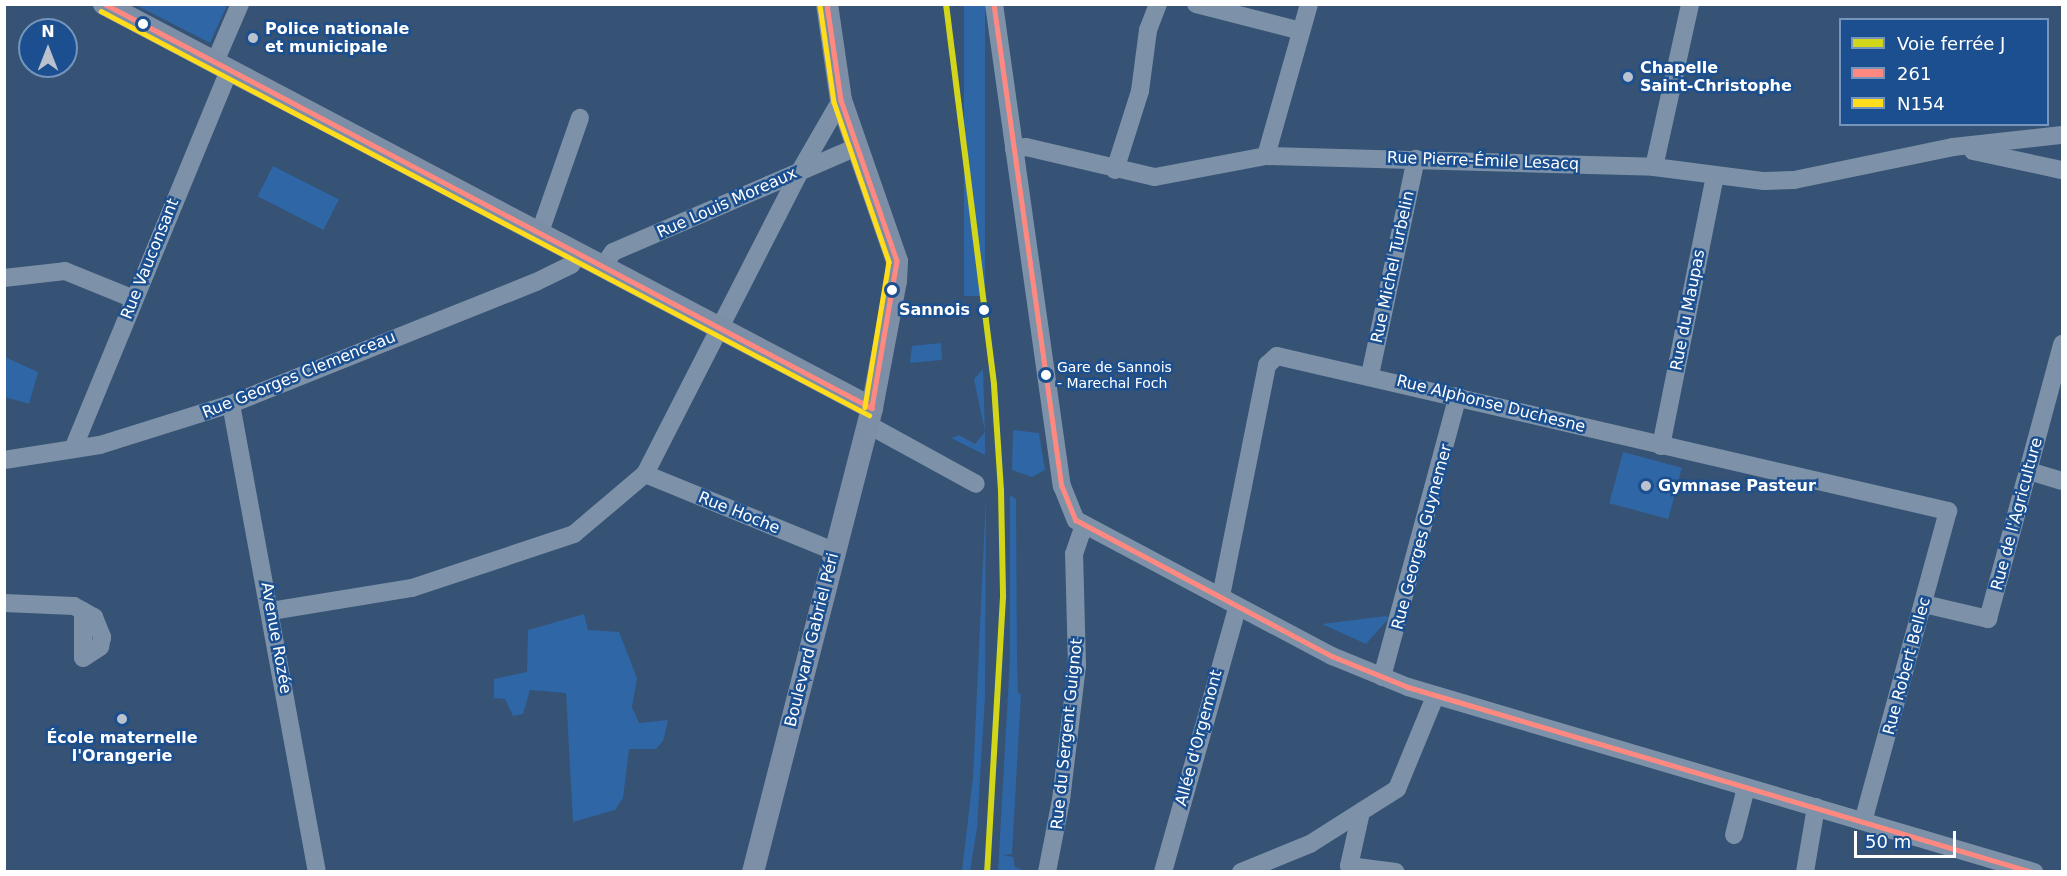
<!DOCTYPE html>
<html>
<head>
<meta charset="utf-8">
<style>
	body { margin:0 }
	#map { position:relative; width:2067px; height:876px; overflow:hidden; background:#365274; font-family:"DejaVu Sans",sans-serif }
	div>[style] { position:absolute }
	.green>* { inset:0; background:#2f66a5; transform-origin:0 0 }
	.minor>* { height:18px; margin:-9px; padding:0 9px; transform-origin:9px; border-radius:9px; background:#7d92a8 }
	.major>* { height:22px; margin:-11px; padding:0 11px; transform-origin:11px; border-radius:11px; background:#7d8ea7 }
	.bus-1>* { height:4.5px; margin:-2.25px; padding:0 2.25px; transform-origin:2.25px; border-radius:2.25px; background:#ff8980 }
	.bus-2>* { height:4.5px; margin:-2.25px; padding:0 2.25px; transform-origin:2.25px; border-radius:2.25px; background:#ffdc1c }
	.rail-1>* { height:6px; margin:-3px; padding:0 3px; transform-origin:3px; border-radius:3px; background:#d1d61a }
	.dots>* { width:16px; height:16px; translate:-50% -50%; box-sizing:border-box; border:3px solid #1b4f8f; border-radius:50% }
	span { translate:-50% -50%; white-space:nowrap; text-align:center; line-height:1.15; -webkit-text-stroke:5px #1b4f8f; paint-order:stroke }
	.bus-label { font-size:14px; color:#fff }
	.left { translate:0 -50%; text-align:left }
	.poi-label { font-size:16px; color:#fff; font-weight:700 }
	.street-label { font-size:16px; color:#fff }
	.stop-label { font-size:16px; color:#fff; font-weight:700 }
	.right { translate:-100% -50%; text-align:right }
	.frame { position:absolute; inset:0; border:6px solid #fff; pointer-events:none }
	.legend { position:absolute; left:1839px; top:18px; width:210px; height:108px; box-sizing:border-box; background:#1b4f8f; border:2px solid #7695bc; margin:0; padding:8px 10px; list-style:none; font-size:18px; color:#fff }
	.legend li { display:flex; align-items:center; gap:12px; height:30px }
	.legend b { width:30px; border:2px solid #7695bc }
	.north { position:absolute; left:18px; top:18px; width:60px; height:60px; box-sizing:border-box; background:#1b4f8f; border:2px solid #7695bc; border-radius:50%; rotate:0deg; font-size:16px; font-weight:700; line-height:24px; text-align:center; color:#fff }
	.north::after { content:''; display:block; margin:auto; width:21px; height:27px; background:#b9c2ce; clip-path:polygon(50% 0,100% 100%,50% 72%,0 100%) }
	.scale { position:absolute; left:1854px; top:831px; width:102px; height:27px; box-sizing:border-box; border:3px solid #fff; border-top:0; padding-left:8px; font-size:18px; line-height:21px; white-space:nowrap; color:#fff; -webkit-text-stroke:4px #1b4f8f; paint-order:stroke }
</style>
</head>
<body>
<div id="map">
	<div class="green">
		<div style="clip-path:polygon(136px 5px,227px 5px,210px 43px)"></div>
		<div style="left:964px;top:5px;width:21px;height:291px"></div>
		<div style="left:273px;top:166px;width:74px;height:34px;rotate:27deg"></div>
		<div style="clip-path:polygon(941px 343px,942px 360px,910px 363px,912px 346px)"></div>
		<div style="clip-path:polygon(5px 357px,38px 372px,29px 404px,5px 397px)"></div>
		<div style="clip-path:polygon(983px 369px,985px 432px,985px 455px,951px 438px,959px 435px,975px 444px,985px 432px,974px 379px)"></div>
		<div style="clip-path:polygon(1013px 430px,1039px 433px,1045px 470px,1032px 477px,1012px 470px)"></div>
		<div style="left:1623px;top:452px;width:61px;height:53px;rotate:15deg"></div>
		<div style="clip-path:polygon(1010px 495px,1016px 499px,1017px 657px,1018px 693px,1021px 694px,1012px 854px,1003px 855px,1013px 857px,1015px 867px,1027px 872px,998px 871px,1010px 659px)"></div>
		<div style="clip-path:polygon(986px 496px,985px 697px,977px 828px,970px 871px,962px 871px,973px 777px)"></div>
		<div style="clip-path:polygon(584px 614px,588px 630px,619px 632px,637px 678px,632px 707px,639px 723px,668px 720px,663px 741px,656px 749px,629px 749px,623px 798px,615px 810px,573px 822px,566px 693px,530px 690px,523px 714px,513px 716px,505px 699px,494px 698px,494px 679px,527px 672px,528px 630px)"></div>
		<div style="clip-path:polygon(1386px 616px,1389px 618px,1366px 644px,1322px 624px)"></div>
	</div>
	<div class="minor">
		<div style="left:994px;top:4px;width:487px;rotate:82deg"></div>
		<div style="left:1062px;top:486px;width:37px;rotate:68deg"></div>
		<div style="left:1076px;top:520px;width:290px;rotate:28deg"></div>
		<div style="left:1332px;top:656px;width:82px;rotate:22.2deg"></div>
		<div style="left:1408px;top:687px;width:653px;rotate:16.46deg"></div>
		<div style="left:1196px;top:4px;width:108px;rotate:14.4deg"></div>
		<div style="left:215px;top:62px;width:63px;rotate:-66.7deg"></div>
		<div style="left:1014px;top:149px;width:12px;rotate:-9deg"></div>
		<div style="left:1026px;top:147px;width:132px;rotate:13.1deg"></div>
		<div style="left:1155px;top:177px;width:113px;rotate:-10.7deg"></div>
		<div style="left:1266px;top:156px;width:388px;rotate:1.6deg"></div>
		<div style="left:1654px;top:167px;width:111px;rotate:7.3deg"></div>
		<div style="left:1764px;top:181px;width:30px;rotate:-2deg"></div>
		<div style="left:1794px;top:180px;width:162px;rotate:-11.7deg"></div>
		<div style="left:1953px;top:147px;width:110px;rotate:-6.3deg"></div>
		<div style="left:1973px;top:151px;width:91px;rotate:12.1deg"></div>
		<div style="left:1266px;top:156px;width:158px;rotate:-74.2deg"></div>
		<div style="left:1654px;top:167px;width:167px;rotate:-77.5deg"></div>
		<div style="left:1115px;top:170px;width:83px;rotate:-72.4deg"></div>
		<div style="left:1140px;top:91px;width:62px;rotate:-82.5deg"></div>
		<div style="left:1148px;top:30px;width:28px;rotate:-69deg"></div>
		<div style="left:540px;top:232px;width:121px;rotate:-70.7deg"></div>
		<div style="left:603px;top:266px;width:17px;rotate:-54deg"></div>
		<div style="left:613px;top:252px;width:266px;rotate:-23.3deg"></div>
		<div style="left:4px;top:278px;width:61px;rotate:-6.5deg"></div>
		<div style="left:65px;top:271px;width:74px;rotate:22.1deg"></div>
		<div style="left:1370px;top:375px;width:221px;rotate:-78deg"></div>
		<div style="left:231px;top:404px;width:476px;rotate:79.6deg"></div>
		<div style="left:867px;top:424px;width:124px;rotate:28.8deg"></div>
		<div style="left:1661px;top:446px;width:276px;rotate:-78.7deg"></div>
		<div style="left:73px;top:449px;width:411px;rotate:-67.6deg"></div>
		<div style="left:4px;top:460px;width:97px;rotate:-8.9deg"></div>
		<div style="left:100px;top:445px;width:137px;rotate:-17.4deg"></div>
		<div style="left:231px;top:404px;width:328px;rotate:-21.8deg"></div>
		<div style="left:536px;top:282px;width:39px;rotate:-26deg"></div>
		<div style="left:571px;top:265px;width:14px;rotate:-56deg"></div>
		<div style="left:2029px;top:471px;width:34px;rotate:17deg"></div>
		<div style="left:645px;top:474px;width:204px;rotate:22.2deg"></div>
		<div style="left:1221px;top:596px;width:236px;rotate:-78.7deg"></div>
		<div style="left:1267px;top:365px;width:13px;rotate:-42deg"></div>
		<div style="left:1277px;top:356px;width:689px;rotate:13.01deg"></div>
		<div style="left:1948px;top:511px;width:321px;rotate:105.3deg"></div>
		<div style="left:4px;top:603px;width:70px;rotate:2.5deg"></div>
		<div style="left:74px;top:606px;width:10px;rotate:29deg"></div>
		<div style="left:83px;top:611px;width:13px;rotate:29deg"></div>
		<div style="left:94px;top:617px;width:22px;rotate:68deg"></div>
		<div style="left:102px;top:637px;width:10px;rotate:101deg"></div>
		<div style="left:100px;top:647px;width:20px;rotate:147deg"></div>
		<div style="left:83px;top:658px;width:47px;rotate:-90deg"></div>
		<div style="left:1924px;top:604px;width:66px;rotate:13.2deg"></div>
		<div style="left:1988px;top:619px;width:285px;rotate:-74.9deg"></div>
		<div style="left:271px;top:611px;width:143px;rotate:-9.3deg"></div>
		<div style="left:412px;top:588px;width:171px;rotate:-18.4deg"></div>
		<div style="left:574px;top:534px;width:93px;rotate:-40.2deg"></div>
		<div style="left:645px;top:474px;width:340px;rotate:-62.9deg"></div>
		<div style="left:800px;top:171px;width:82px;rotate:-60deg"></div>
		<div style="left:1382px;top:677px;width:291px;rotate:-74.9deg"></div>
		<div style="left:1361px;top:812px;width:55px;rotate:102.5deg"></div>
		<div style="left:1349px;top:866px;width:47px;rotate:7.3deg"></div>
		<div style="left:1734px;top:835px;width:49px;rotate:-75.7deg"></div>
		<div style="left:1047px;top:872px;width:73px;rotate:-79deg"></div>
		<div style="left:1061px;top:800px;width:135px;rotate:-83.2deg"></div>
		<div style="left:1077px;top:666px;width:112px;rotate:-91.5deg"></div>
		<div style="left:1074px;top:554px;width:31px;rotate:-71deg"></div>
		<div style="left:1163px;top:872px;width:276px;rotate:-74.3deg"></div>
		<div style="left:1241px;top:872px;width:74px;rotate:-22.1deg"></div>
		<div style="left:1310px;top:844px;width:103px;rotate:-32.3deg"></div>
		<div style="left:1397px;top:789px;width:100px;rotate:-67.6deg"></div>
		<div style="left:1805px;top:872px;width:66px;rotate:-80.4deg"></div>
	</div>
	<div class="major">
		<div style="left:104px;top:4px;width:868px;rotate:27.75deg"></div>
		<div style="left:753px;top:872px;width:479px;rotate:-75.6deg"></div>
		<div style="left:872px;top:408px;width:129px;rotate:-79.3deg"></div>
		<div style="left:896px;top:281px;width:20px;rotate:-87deg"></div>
		<div style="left:897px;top:261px;width:170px;rotate:-109.2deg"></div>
		<div style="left:841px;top:100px;width:97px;rotate:-98.3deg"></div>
	</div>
	<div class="bus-1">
		<div style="left:105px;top:4px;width:867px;rotate:27.78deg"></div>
		<div style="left:827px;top:4px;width:97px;rotate:81.7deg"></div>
		<div style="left:841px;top:100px;width:170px;rotate:70.8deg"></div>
		<div style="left:897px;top:261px;width:149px;rotate:99.7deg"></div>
		<div style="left:994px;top:4px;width:487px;rotate:82deg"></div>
		<div style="left:1062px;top:486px;width:37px;rotate:68deg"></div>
		<div style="left:1076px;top:520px;width:290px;rotate:28deg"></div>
		<div style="left:1332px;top:656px;width:82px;rotate:22.2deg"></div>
		<div style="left:1408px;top:687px;width:651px;rotate:16.51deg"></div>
	</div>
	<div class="bus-2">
		<div style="left:820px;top:5px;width:98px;rotate:81.8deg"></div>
		<div style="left:834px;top:102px;width:169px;rotate:71deg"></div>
		<div style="left:889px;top:262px;width:147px;rotate:99.4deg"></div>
		<div style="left:101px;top:11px;width:868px;rotate:27.75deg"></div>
	</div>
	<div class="rail-1">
		<div style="left:946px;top:4px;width:384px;rotate:82.8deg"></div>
		<div style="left:994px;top:385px;width:105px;rotate:86.2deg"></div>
		<div style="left:1001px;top:490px;width:107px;rotate:88.9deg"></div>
		<div style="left:1003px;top:597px;width:275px;rotate:93.3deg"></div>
	</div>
	<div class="dots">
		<div style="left:143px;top:24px;background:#fff"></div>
		<div style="left:253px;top:38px;background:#b9c2ce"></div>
		<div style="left:1628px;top:77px;background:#b9c2ce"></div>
		<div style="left:892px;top:290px;background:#fff"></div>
		<div style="left:984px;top:310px;background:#fff"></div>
		<div style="left:1046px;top:375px;background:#fff"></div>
		<div style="left:1646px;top:486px;background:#b9c2ce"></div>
		<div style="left:122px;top:719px;background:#b9c2ce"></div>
	</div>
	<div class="bus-label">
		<span class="left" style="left:1057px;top:375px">Gare de Sannois<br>- Marechal Foch</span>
	</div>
	<div class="poi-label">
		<span class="left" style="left:265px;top:38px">Police nationale<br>et municipale</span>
		<span class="left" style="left:1640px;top:77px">Chapelle<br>Saint-Christophe</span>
		<span class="left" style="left:1658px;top:486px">Gymnase Pasteur</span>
		<span style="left:122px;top:747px">École maternelle<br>l'Orangerie</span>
	</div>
	<div class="street-label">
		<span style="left:1483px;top:161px;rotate:2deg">Rue Pierre-Émile Lesacq</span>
		<span style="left:727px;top:203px;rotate:-24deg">Rue Louis Moreaux</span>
		<span style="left:150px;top:259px;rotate:-68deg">Rue Vauconsant</span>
		<span style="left:1393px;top:267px;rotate:-78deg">Rue Michel Turbelin</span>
		<span style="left:1688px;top:310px;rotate:-79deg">Rue du Maupas</span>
		<span style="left:299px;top:375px;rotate:-22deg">Rue Georges Clemenceau</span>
		<span style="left:1491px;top:404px;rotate:14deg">Rue Alphonse Duchesne</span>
		<span style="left:739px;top:513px;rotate:22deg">Rue Hoche</span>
		<span style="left:2017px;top:514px;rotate:-75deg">Rue de l'Agriculture</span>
		<span style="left:1422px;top:537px;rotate:-75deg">Rue Georges Guynemer</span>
		<span style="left:276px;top:638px;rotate:80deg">Avenue Rozée</span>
		<span style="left:812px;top:640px;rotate:-76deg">Boulevard Gabriel Péri</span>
		<span style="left:1907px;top:666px;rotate:-75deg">Rue Robert Bellec</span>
		<span style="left:1067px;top:734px;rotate:-84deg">Rue du Sergent Guignot</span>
		<span style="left:1199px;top:738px;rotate:-75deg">Allée d'Orgemont</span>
	</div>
	<div class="stop-label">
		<span class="right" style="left:970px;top:310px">Sannois</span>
	</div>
	<div class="frame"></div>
	<ul class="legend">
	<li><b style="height:8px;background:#d1d61a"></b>Voie ferrée J</li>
	<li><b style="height:8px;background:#ff8980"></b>261</li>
	<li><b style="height:8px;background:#ffdc1c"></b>N154</li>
	</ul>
	<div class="north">N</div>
	<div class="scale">50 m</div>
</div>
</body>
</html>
